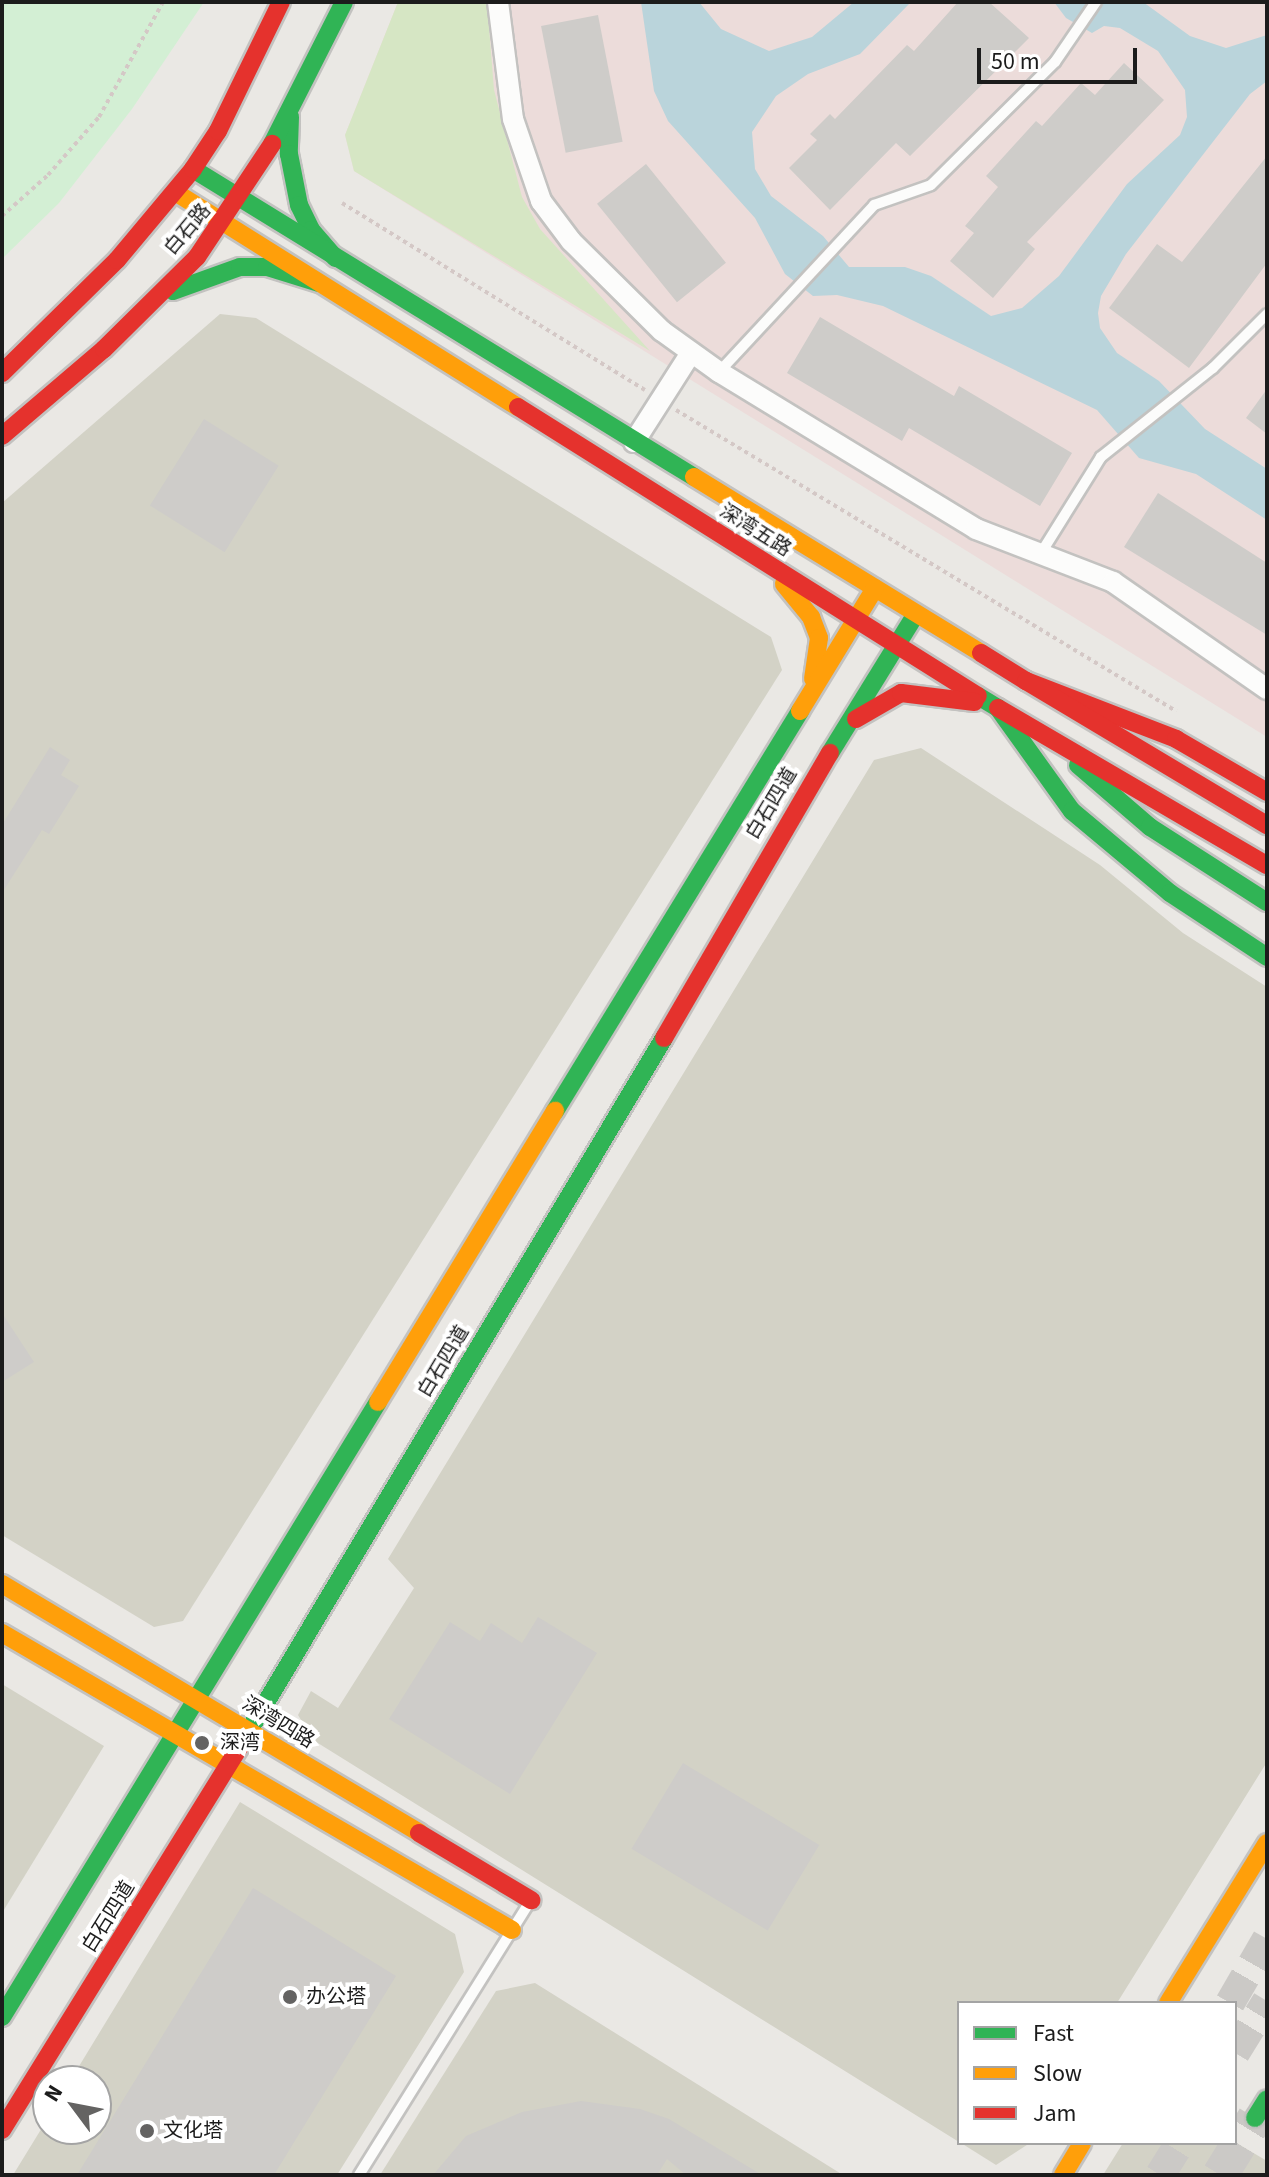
<!DOCTYPE html>
<html>
<head>
<meta charset="utf-8">
<style>
	body { margin:0 }
	#map { position:relative; width:1269px; height:2177px; overflow:hidden; background:#eae8e4; font-family:"Source Sans 3","Noto Sans SC",sans-serif }
	div>[style] { position:absolute }
	.commercial>* { inset:0; background:#ecdcda }
	.construction>* { inset:0; background:#d3d2c6 }
	.grass>* { inset:0; background:#d6e6c4 }
	.park>* { inset:0; background:#d3efd4 }
	.water>* { inset:0; background:#bad4db }
	.building>* { inset:0; background:#ceccc9; transform-origin:0 0 }
	.primary-tunnel>* { height:30px; margin-top:-15px; transform-origin:0; background:repeating-linear-gradient(90deg,#cbc9c6 0 30px,transparent 0 45px) }
	.highway-tunnel>* { height:36px; margin-top:-18px; transform-origin:0; background:repeating-linear-gradient(90deg,#cbc9c6 0 36px,transparent 0 54px) }
	.path>* { height:4px; margin-top:-2px; transform-origin:0; background:repeating-linear-gradient(90deg,#d4c8c6 0 4px,transparent 0 8px) }
	.roads { filter:drop-shadow(2px 0 #c3c2c0) drop-shadow(-2px 0 #c3c2c0) drop-shadow(0 2px #c3c2c0) drop-shadow(0 -2px #c3c2c0) }
	.lane>* { height:10px; margin:-5px; padding:0 5px; transform-origin:5px; border-radius:5px; background:#fcfcfb }
	.street>* { height:20px; margin:-10px; padding:0 10px; transform-origin:10px; border-radius:10px; background:#fcfcfb }
	.fast>* { height:18px; margin:-9px; padding:0 9px; transform-origin:9px; border-radius:9px; background:#30b455 }
	.slow>* { height:18px; margin:-9px; padding:0 9px; transform-origin:9px; border-radius:9px; background:#ff9f0a }
	.jam>* { height:18px; margin:-9px; padding:0 9px; transform-origin:9px; border-radius:9px; background:#e5322d }
	.dots>* { width:22px; height:22px; translate:-50% -50%; box-sizing:border-box; border:4px solid #fff; border-radius:50% }
	span { translate:-50% -50%; white-space:nowrap; text-align:center; line-height:1.15; -webkit-text-stroke:8px #fff; paint-order:stroke }
	.street-label { font-size:20px; color:#1c1c1c }
	.poi-label { font-size:20px; color:#1c1c1c }
	.left { translate:0 -50%; text-align:left }
	.frame { position:absolute; inset:0; border:4px solid #1c1c1c; pointer-events:none }
	.legend { position:absolute; left:957px; top:2001px; width:280px; height:144px; box-sizing:border-box; background:#fff; border:2px solid #a4a4a4; margin:0; padding:10px 14px; list-style:none; font-size:24px; color:#1c1c1c }
	.legend li { display:flex; align-items:center; gap:16px; height:40px }
	.legend b { width:40px; border:2px solid #a4a4a4 }
	.north { position:absolute; left:32px; top:2065px; width:80px; height:80px; box-sizing:border-box; background:#fff; border:2px solid #a4a4a4; border-radius:50%; rotate:302deg; font-size:22px; font-weight:700; line-height:32px; text-align:center; color:#1c1c1c }
	.north::after { content:''; display:block; margin:auto; width:28px; height:36px; background:#646362; clip-path:polygon(50% 0,100% 100%,50% 72%,0 100%) }
	.scale { position:absolute; left:977px; top:48px; width:160px; height:36px; box-sizing:border-box; border:4px solid #1c1c1c; border-top:0; padding-left:10px; font-size:24px; line-height:28px; white-space:nowrap; color:#1c1c1c; -webkit-text-stroke:6px #fff; paint-order:stroke }
</style>
</head>
<body>
<div id="map">
	<div class="commercial">
		<div style="clip-path:polygon(398px 2px,1267px 2px,1267px 737px,354px 171px,345px 135px)"></div>
	</div>
	<div class="construction">
		<div style="clip-path:polygon(220px 314px,256px 318px,771px 637px,782px 670px,183px 1621px,154px 1627px,2px 1535px,2px 503px)"></div>
		<div style="clip-path:polygon(921px 748px,1100px 865px,1183px 933px,1267px 987px,1267px 1762px,1117px 2003px,959px 2003px,959px 2142px,313px 1740px,298px 1715px,311px 1691px,338px 1708px,414px 1588px,388px 1559px,874px 760px)"></div>
		<div style="clip-path:polygon(2px 1684px,104px 1746px,2px 1913px)"></div>
		<div style="clip-path:polygon(240px 1802px,455px 1934px,464px 1972px,337px 2175px,13px 2175px,48px 2118px,48px 2129px,96px 2129px,96px 2081px,70px 2081px)"></div>
		<div style="clip-path:polygon(535px 1983px,843px 2175px,380px 2175px,496px 1991px)"></div>
		<div style="clip-path:polygon(1235px 2142px,1267px 2161px,1267px 2175px,1103px 2175px,1123px 2143px)"></div>
		<div style="clip-path:polygon(961px 2143px,1030px 2143px,996px 2165px)"></div>
	</div>
	<div class="grass">
		<div style="clip-path:polygon(398px 2px,487px 2px,494px 90px,522px 197px,540px 229px,650px 351px,354px 171px,345px 135px)"></div>
	</div>
	<div class="park">
		<div style="clip-path:polygon(2px 2px,204px 2px,132px 109px,59px 203px,2px 259px)"></div>
	</div>
	<div class="water">
		<div style="clip-path:polygon(641px 2px,699px 2px,721px 29px,769px 51px,812px 37px,854px 2px,911px 2px,860px 54px,808px 74px,776px 96px,752px 132px,755px 169px,771px 196px,823px 236px,849px 267px,905px 267px,931px 276px,991px 316px,1022px 308px,1059px 276px,1127px 184px,1180px 135px,1187px 117px,1185px 90px,1158px 51px,1120px 28px,1104px 26px,1092px 33px,1066px 18px,1054px 2px,1143px 2px,1190px 36px,1226px 48px,1267px 35px,1267px 81px,1250px 94px,1126px 254px,1101px 296px,1098px 313px,1100px 328px,1117px 353px,1159px 381px,1205px 429px,1267px 469px,1267px 520px,1196px 474px,1139px 458px,1097px 410px,883px 306px,837px 295px,813px 296px,785px 274px,755px 218px,668px 121px,654px 91px)"></div>
	</div>
	<div class="building">
		<div style="clip-path:polygon(958px 2px,989px 2px,1029px 38px,910px 156px,896px 143px,830px 210px,789px 168px,817px 140px,810px 134px,830px 114px,835px 119px,907px 45px,914px 51px)"></div>
		<div style="left:598px;top:15px;width:129px;height:58px;rotate:79deg"></div>
		<div style="clip-path:polygon(1124px 63px,1164px 100px,1027px 242px,1035px 249px,993px 298px,950px 261px,974px 233px,965px 226px,998px 187px,986px 176px,1036px 121px,1042px 126px,1081px 83px,1095px 95px)"></div>
		<div style="clip-path:polygon(1267px 156px,1267px 263px,1189px 368px,1109px 308px,1157px 244px,1182px 262px)"></div>
		<div style="left:646px;top:164px;width:127px;height:63px;rotate:51deg"></div>
		<div style="clip-path:polygon(820px 317px,954px 396px,959px 386px,1072px 453px,1040px 506px,909px 428px,902px 441px,787px 373px)"></div>
		<div style="clip-path:polygon(1267px 389px,1267px 434px,1246px 418px)"></div>
		<div style="left:204px;top:419px;width:88px;height:102px;rotate:32deg"></div>
		<div style="clip-path:polygon(1158px 493px,1267px 563px,1267px 635px,1124px 547px)"></div>
		<div style="clip-path:polygon(50px 747px,70px 760px,61px 775px,79px 786px,49px 834px,42px 830px,2px 893px,2px 825px)"></div>
		<div style="clip-path:polygon(2px 1313px,34px 1362px,2px 1382px)"></div>
		<div style="clip-path:polygon(538px 1617px,597px 1653px,510px 1794px,389px 1719px,450px 1622px,480px 1641px,491px 1623px,522px 1643px)"></div>
		<div style="left:683px;top:1763px;width:159px;height:100px;rotate:31deg"></div>
		<div style="clip-path:polygon(253px 1888px,396px 1976px,274px 2175px,77px 2175px)"></div>
		<div style="clip-path:polygon(581px 2101px,640px 2109px,669px 2119px,762px 2175px,686px 2175px,667px 2159px,657px 2175px,433px 2175px,466px 2136px,522px 2112px)"></div>
	</div>
	<div class="primary-tunnel">
		<div style="left:1230px;top:2003px;width:74px;rotate:-60deg"></div>
		<div style="left:1235px;top:2053px;width:61px;rotate:-58.4deg"></div>
		<div style="left:1160px;top:2175px;width:38px;rotate:-58deg"></div>
	</div>
	<div class="highway-tunnel">
		<div style="left:1220px;top:2175px;width:67px;rotate:-58.4deg"></div>
	</div>
	<div class="path">
		<div style="left:342px;top:203px;width:356px;rotate:31.7deg"></div>
		<div style="left:2px;top:216px;width:62px;rotate:-41.7deg"></div>
		<div style="left:48px;top:175px;width:77px;rotate:-48.7deg"></div>
		<div style="left:99px;top:117px;width:132px;rotate:-60.9deg"></div>
		<div style="left:676px;top:410px;width:584px;rotate:31.05deg"></div>
	</div>
	<div class="roads">
		<div class="lane">
			<div style="left:719px;top:372px;width:228px;rotate:-47.1deg"></div>
			<div style="left:874px;top:205px;width:60px;rotate:-19.3deg"></div>
			<div style="left:931px;top:185px;width:175px;rotate:-44.8deg"></div>
			<div style="left:1055px;top:62px;width:73px;rotate:-55.7deg"></div>
			<div style="left:1041px;top:553px;width:113px;rotate:-58deg"></div>
			<div style="left:1101px;top:457px;width:143px;rotate:-38.5deg"></div>
			<div style="left:1213px;top:368px;width:76px;rotate:-45deg"></div>
			<div style="left:359px;top:2175px;width:323px;rotate:-58deg"></div>
		</div>
		<div class="street">
			<div style="left:498px;top:2px;width:118px;rotate:82.7deg"></div>
			<div style="left:513px;top:119px;width:87px;rotate:71.1deg"></div>
			<div style="left:541px;top:201px;width:50px;rotate:53.1deg"></div>
			<div style="left:571px;top:241px;width:128px;rotate:44.7deg"></div>
			<div style="left:662px;top:331px;width:70px;rotate:35.7deg"></div>
			<div style="left:719px;top:372px;width:301px;rotate:31.4deg"></div>
			<div style="left:976px;top:529px;width:147px;rotate:21.1deg"></div>
			<div style="left:1113px;top:582px;width:188px;rotate:34.8deg"></div>
			<div style="left:634px;top:442px;width:106px;rotate:-57.4deg"></div>
		</div>
		<div class="fast">
			<div style="left:290px;top:117px;width:37px;rotate:92deg"></div>
			<div style="left:289px;top:154px;width:52px;rotate:78.9deg"></div>
			<div style="left:299px;top:205px;width:28px;rotate:64deg"></div>
			<div style="left:311px;top:230px;width:37px;rotate:49deg"></div>
			<div style="left:272px;top:144px;width:159px;rotate:-63.1deg"></div>
			<div style="left:193px;top:169px;width:588px;rotate:31.58deg"></div>
			<div style="left:173px;top:291px;width:71px;rotate:-19.7deg"></div>
			<div style="left:240px;top:267px;width:27px"></div>
			<div style="left:267px;top:267px;width:54px;rotate:17.1deg"></div>
			<div style="left:978px;top:696px;width:23px;rotate:31deg"></div>
			<div style="left:998px;top:708px;width:127px;rotate:54.3deg"></div>
			<div style="left:1072px;top:811px;width:128px;rotate:39.9deg"></div>
			<div style="left:1170px;top:893px;width:116px;rotate:33.4deg"></div>
			<div style="left:830px;top:753px;width:163px;rotate:-58.3deg"></div>
			<div style="left:1078px;top:765px;width:95px;rotate:40.7deg"></div>
			<div style="left:1150px;top:827px;width:139px;rotate:32.7deg"></div>
			<div style="left:555px;top:1111px;width:469px;rotate:-58.5deg"></div>
			<div style="left:244px;top:1739px;width:817px;rotate:-59.07deg"></div>
			<div style="left:2px;top:2017px;width:721px;rotate:-58.56deg"></div>
			<div style="left:1255px;top:2118px;width:22px;rotate:-58deg"></div>
		</div>
		<div class="slow">
			<div style="left:175px;top:192px;width:405px;rotate:32.1deg"></div>
			<div style="left:694px;top:477px;width:337px;rotate:31.5deg"></div>
			<div style="left:784px;top:584px;width:43px;rotate:50.7deg"></div>
			<div style="left:811px;top:617px;width:22px;rotate:69deg"></div>
			<div style="left:819px;top:638px;width:41px;rotate:98.3deg"></div>
			<div style="left:800px;top:711px;width:144px;rotate:-58.6deg"></div>
			<div style="left:378px;top:1402px;width:341px;rotate:-58.7deg"></div>
			<div style="left:2px;top:1584px;width:486px;rotate:30.8deg"></div>
			<div style="left:2px;top:1633px;width:590px;rotate:30.21deg"></div>
			<div style="left:1168px;top:2003px;width:188px;rotate:-58.3deg"></div>
			<div style="left:1063px;top:2175px;width:37px;rotate:-59deg"></div>
		</div>
		<div class="jam">
			<div style="left:2px;top:373px;width:161px;rotate:-44.5deg"></div>
			<div style="left:117px;top:260px;width:119px;rotate:-50.1deg"></div>
			<div style="left:193px;top:169px;width:45px;rotate:-56.7deg"></div>
			<div style="left:218px;top:131px;width:144px;rotate:-64deg"></div>
			<div style="left:518px;top:407px;width:543px;rotate:32.14deg"></div>
			<div style="left:2px;top:436px;width:134px;rotate:-40.5deg"></div>
			<div style="left:104px;top:349px;width:131px;rotate:-44.7deg"></div>
			<div style="left:197px;top:257px;width:136px;rotate:-56.4deg"></div>
			<div style="left:981px;top:653px;width:53px;rotate:31.9deg"></div>
			<div style="left:1026px;top:681px;width:161px;rotate:21.1deg"></div>
			<div style="left:1176px;top:739px;width:105px;rotate:30.2deg"></div>
			<div style="left:1026px;top:681px;width:281px;rotate:30.9deg"></div>
			<div style="left:998px;top:708px;width:311px;rotate:30.3deg"></div>
			<div style="left:856px;top:719px;width:52px;rotate:-30deg"></div>
			<div style="left:901px;top:693px;width:74px;rotate:7deg"></div>
			<div style="left:664px;top:1038px;width:330px;rotate:-59.8deg"></div>
			<div style="left:419px;top:1833px;width:131px;rotate:30.9deg"></div>
			<div style="left:2px;top:2130px;width:460px;rotate:-58.2deg"></div>
		</div>
	</div>
	<div class="dots">
		<div style="left:202px;top:1743px;background:#646362"></div>
		<div style="left:290px;top:1997px;background:#646362"></div>
		<div style="left:147px;top:2131px;background:#646362"></div>
	</div>
	<div class="street-label">
		<span style="left:188px;top:230px;rotate:-50deg">白石路</span>
		<span style="left:755px;top:531px;rotate:32deg">深湾五路</span>
		<span style="left:772px;top:804px;rotate:-59deg">白石四道</span>
		<span style="left:444px;top:1362px;rotate:-59deg">白石四道</span>
		<span style="left:278px;top:1723px;rotate:31deg">深湾四路</span>
		<span style="left:109px;top:1917px;rotate:-58deg">白石四道</span>
	</div>
	<div class="poi-label">
		<span class="left" style="left:220px;top:1743px">深湾</span>
		<span class="left" style="left:306px;top:1997px">办公塔</span>
		<span class="left" style="left:163px;top:2131px">文化塔</span>
	</div>
	<div class="frame"></div>
	<ul class="legend">
	<li><b style="height:10px;background:#30b455"></b>Fast</li>
	<li><b style="height:10px;background:#ff9f0a"></b>Slow</li>
	<li><b style="height:10px;background:#e5322d"></b>Jam</li>
	</ul>
	<div class="north">N</div>
	<div class="scale">50 m</div>
</div>
</body>
</html>
